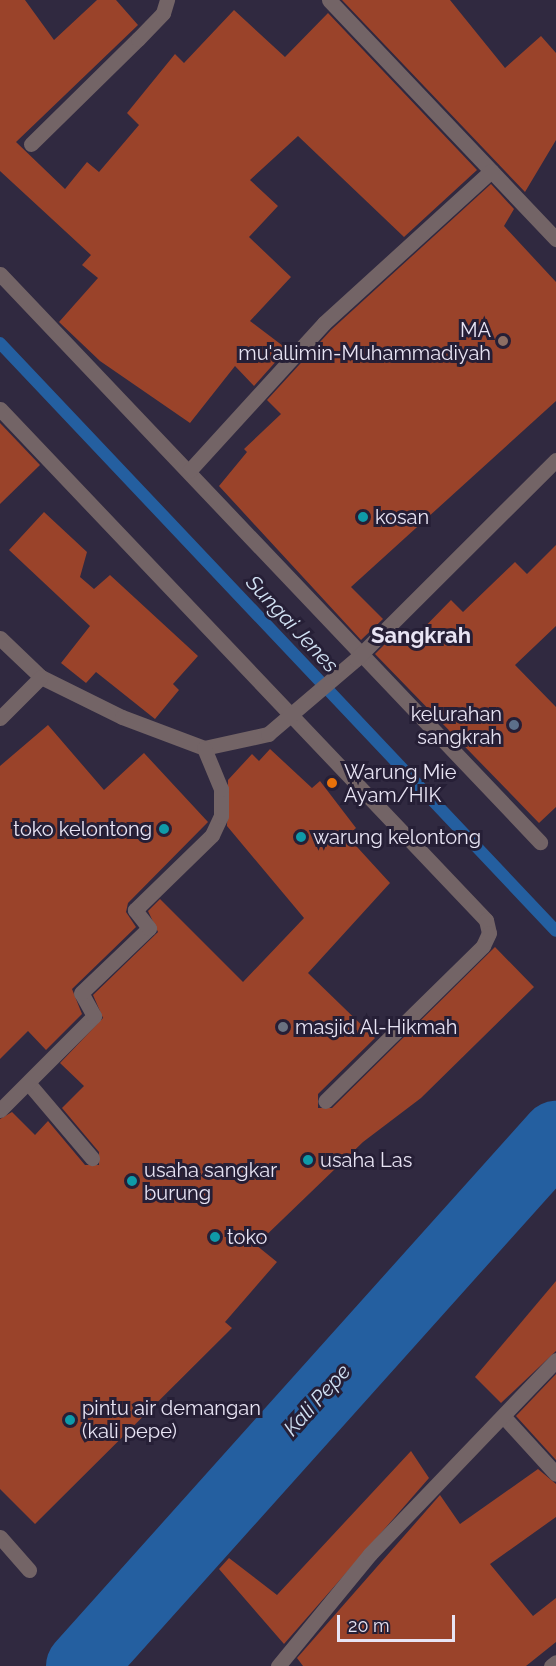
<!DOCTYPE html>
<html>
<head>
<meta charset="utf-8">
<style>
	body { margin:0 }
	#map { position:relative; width:556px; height:1666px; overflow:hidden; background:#302940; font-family:Raleway,sans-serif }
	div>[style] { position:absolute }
	.stream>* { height:12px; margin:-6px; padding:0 6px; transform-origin:6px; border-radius:6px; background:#245fa0 }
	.river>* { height:70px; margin:-35px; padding:0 35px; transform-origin:35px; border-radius:35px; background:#245fa0 }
	.building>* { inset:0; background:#9a432a }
	.minor>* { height:15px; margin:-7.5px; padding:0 7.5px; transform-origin:7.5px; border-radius:7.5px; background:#736466 }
	.dots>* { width:16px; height:16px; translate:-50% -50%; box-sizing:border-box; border:3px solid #261f36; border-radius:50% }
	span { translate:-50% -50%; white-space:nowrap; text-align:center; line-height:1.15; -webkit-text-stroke:6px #261f36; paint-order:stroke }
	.poi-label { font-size:20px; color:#e8e4f4 }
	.right { translate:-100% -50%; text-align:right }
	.left { translate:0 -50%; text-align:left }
	.water-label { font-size:21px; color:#d2e2f4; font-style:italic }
	.quarter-label { font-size:22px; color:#e8e4f4; font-weight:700 }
	.scale { position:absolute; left:337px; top:1615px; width:118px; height:27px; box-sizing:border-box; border:3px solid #e8e4f4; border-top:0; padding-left:8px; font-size:18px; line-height:21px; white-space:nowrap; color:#e8e4f4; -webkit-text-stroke:4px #261f36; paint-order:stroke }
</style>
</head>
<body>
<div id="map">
	<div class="stream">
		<div style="left:0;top:343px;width:809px;rotate:46.6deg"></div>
	</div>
	<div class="river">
		<div style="left:81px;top:1666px;width:712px;rotate:-48.13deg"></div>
	</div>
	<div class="building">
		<div style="clip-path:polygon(0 0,25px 0,54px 40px,97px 0,116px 0,138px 25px,16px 142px,65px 189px,87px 162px,99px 172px,139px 125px,127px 113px,175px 54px,184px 63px,234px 10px,285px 57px,328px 13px,477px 170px,404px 237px,298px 136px,250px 180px,278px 206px,249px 237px,291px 277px,250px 321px,287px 349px,254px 386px,235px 366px,190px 423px,100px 361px,59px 322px,98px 278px,82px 265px,91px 255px,0 171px)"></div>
		<div style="clip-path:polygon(342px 0,450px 0,505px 68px,541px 36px,556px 53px,556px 140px,525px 192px)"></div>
		<div style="clip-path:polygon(491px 184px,514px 209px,504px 226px,556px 282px,556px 401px,351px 587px,383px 619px,361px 640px,219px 486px,247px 452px,244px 449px,281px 414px,267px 400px,331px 330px)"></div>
		<div style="clip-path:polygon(0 423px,40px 465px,0 504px)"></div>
		<div style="clip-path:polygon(44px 512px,87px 552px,80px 577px,94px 589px,110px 575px,198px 656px,173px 684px,179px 690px,155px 719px,96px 672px,86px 683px,61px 663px,90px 626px,9px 550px)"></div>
		<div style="clip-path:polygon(556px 545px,556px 626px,515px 665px,556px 707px,556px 807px,539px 823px,375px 654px,396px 633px,408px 644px,451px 600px,463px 612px,515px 562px,527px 574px)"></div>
		<div style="clip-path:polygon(48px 725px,104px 790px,144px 753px,208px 822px,128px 903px,126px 912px,136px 927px,72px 989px,82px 1014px,46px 1050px,28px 1031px,0 1059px,0 766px)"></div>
		<div style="clip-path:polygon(270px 749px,312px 788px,320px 781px,356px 828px,347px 836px,390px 883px,308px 973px,375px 1038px,318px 1094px,318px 1108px,332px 1108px,495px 947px,534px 987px,421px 1098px,363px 1142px,256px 1245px,277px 1262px,225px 1322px,232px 1328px,35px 1524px,0 1489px,0 1119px,12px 1112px,35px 1135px,48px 1121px,85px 1165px,99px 1165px,99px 1152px,62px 1108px,84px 1086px,60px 1063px,103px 1018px,93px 995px,158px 932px,148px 911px,160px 899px,243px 982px,304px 918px,227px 826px,228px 780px,252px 754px,259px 761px)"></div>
		<div style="clip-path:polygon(556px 1281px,556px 1351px,501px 1403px,475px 1377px)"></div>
		<div style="clip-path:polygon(556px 1374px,556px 1460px,516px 1416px)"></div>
		<div style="clip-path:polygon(411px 1451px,429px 1478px,284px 1644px,219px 1569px,229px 1558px,277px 1595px)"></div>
		<div style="clip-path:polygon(538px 1469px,556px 1484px,556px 1517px,490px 1564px,533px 1616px,556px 1598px,556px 1642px,526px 1666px,303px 1666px,297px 1658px,440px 1495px,460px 1524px)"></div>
	</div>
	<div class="minor">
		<div style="left:329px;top:0;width:330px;rotate:46.5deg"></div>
		<div style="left:31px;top:144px;width:150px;rotate:-44.5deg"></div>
		<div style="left:138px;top:39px;width:36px;rotate:-46deg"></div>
		<div style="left:163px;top:13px;width:14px;rotate:-73deg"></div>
		<div style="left:0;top:274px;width:784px;rotate:46.45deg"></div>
		<div style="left:0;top:409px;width:705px;rotate:46.44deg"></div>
		<div style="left:486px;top:920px;width:13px;rotate:77deg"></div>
		<div style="left:489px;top:933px;width:14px;rotate:115deg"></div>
		<div style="left:483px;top:946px;width:221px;rotate:135.5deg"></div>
		<div style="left:189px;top:471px;width:200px;rotate:-47.6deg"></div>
		<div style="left:324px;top:323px;width:226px;rotate:-42.3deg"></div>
		<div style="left:0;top:638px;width:57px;rotate:43.6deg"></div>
		<div style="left:41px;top:677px;width:90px;rotate:26.3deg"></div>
		<div style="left:122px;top:717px;width:88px;rotate:20.7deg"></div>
		<div style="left:204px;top:748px;width:66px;rotate:-12.3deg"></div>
		<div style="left:268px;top:734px;width:116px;rotate:-40.4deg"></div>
		<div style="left:356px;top:659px;width:282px;rotate:-44.9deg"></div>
		<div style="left:0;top:718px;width:58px;rotate:-45deg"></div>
		<div style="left:30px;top:1085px;width:96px;rotate:49.7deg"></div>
		<div style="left:0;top:1110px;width:133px;rotate:-45deg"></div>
		<div style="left:94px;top:1016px;width:26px;rotate:-119deg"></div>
		<div style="left:81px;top:993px;width:94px;rotate:-43.7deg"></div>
		<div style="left:149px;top:928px;width:23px;rotate:-128deg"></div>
		<div style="left:135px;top:910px;width:107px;rotate:-44.2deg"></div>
		<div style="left:212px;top:835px;width:21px;rotate:-65deg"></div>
		<div style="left:221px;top:816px;width:27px;rotate:-90deg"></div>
		<div style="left:221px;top:789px;width:44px;rotate:-112.5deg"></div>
		<div style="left:504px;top:1417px;width:77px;rotate:47.6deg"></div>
		<div style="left:0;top:1537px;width:44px;rotate:48.7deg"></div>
		<div style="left:278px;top:1666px;width:145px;rotate:-50.6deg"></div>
		<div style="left:370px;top:1554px;width:269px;rotate:-46.2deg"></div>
		<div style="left:551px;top:1666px;width:6px;rotate:-39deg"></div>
	</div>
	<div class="dots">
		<div style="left:503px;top:341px;background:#8d6e63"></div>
		<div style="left:363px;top:517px;background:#0f9aa8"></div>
		<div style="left:514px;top:725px;background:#5c6f8a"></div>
		<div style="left:332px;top:783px;background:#e8710a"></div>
		<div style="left:164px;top:829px;background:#0f9aa8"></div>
		<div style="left:301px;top:837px;background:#0f9aa8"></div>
		<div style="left:283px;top:1027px;background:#6b7280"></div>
		<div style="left:308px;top:1160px;background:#0f9aa8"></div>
		<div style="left:132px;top:1181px;background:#0f9aa8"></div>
		<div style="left:215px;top:1237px;background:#0f9aa8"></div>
		<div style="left:70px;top:1420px;background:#0f9aa8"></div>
	</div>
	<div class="poi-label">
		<span class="right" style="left:491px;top:342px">MA<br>mu'allimin-Muhammadiyah</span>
		<span class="left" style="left:375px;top:517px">kosan</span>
		<span class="right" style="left:502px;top:726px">kelurahan<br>sangkrah</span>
		<span class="left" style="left:344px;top:784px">Warung Mie<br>Ayam/HIK</span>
		<span class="right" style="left:152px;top:829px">toko kelontong</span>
		<span class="left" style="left:313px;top:837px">warung kelontong</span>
		<span class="left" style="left:295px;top:1027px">masjid Al-Hikmah</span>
		<span class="left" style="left:320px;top:1160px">usaha Las</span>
		<span class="left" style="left:144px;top:1182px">usaha sangkar<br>burung</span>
		<span class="left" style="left:227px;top:1237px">toko</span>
		<span class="left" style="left:82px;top:1420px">pintu air demangan<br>(kali pepe)</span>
	</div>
	<div class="water-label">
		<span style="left:292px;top:624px;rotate:47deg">Sungai Jenes</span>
		<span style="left:317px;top:1400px;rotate:-48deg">Kali Pepe</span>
	</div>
	<div class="quarter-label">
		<span style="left:421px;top:636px">Sangkrah</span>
	</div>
	<div class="scale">20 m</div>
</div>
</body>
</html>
